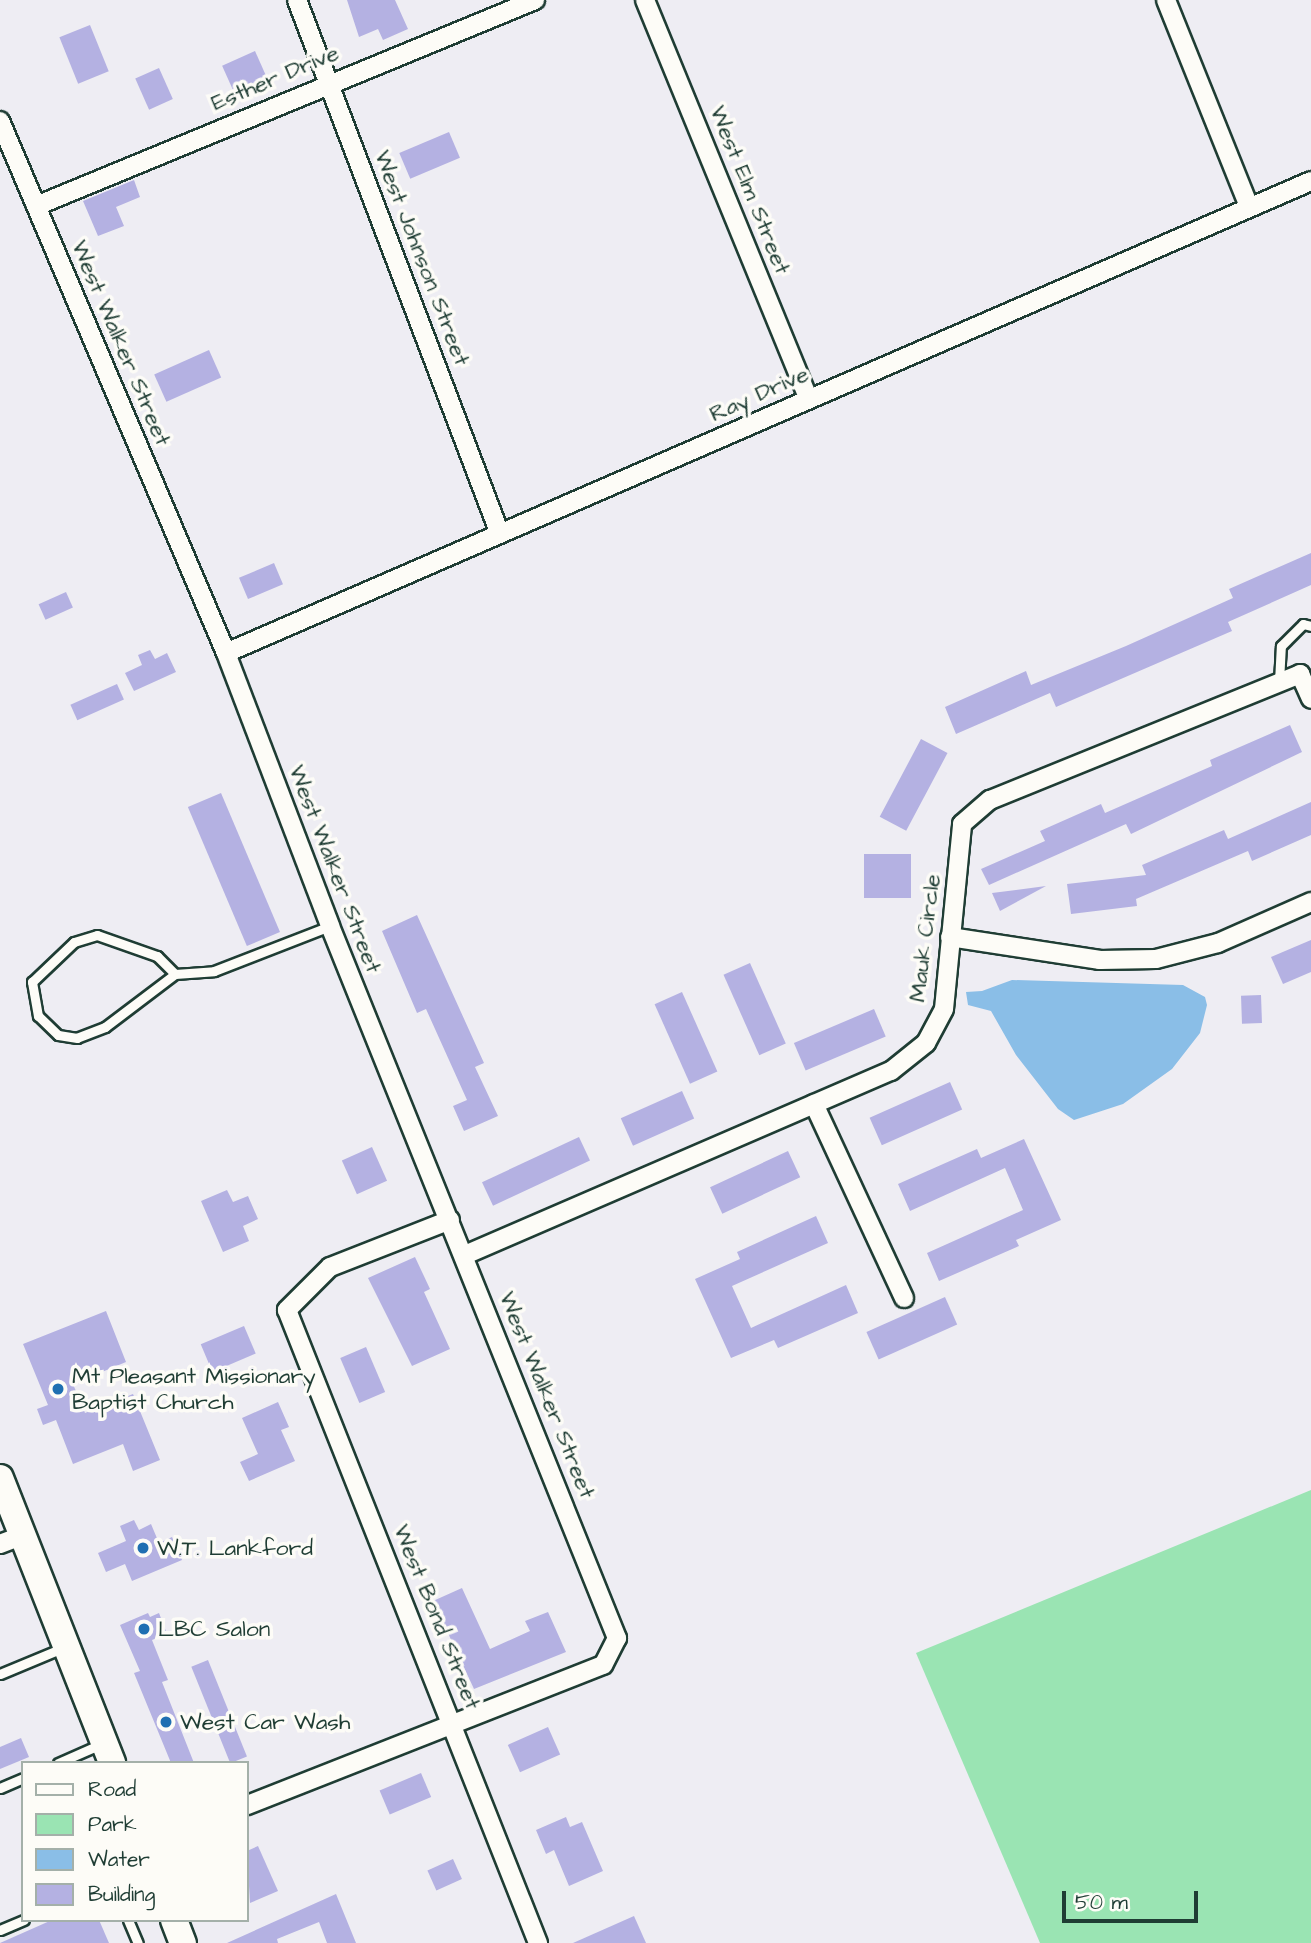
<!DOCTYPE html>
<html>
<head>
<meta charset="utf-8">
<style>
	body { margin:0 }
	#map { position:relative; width:1311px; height:1943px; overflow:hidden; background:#eeedf3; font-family:"Architects Daughter",sans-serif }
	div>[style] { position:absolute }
	.green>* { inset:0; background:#9ae4b3 }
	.water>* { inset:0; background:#8abee7 }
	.building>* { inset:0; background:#b4b1e2; transform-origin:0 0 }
	.roads { filter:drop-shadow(2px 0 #1f3d34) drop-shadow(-2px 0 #1f3d34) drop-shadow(0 2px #1f3d34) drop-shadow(0 -2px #1f3d34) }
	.service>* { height:9px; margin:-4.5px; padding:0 4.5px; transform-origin:4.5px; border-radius:4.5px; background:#fdfcf7 }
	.minor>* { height:18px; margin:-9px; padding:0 9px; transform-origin:9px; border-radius:9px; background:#fdfcf7 }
	.secondary>* { height:26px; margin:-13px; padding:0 13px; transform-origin:13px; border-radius:13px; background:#fdfcf7 }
	.dots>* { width:19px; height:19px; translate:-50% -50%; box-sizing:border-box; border:4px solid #fdfcf7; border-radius:50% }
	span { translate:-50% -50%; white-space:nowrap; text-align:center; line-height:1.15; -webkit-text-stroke:7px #fdfcf7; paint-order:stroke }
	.street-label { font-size:23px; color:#1f3d34 }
	.poi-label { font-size:23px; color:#1f3d34 }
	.left { translate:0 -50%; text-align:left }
	.legend { position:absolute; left:21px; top:1761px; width:228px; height:161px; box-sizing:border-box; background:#fdfcf7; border:2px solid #a4b0a9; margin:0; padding:9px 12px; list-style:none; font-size:21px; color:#1f3d34 }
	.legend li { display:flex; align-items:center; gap:14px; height:35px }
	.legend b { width:35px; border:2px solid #a4b0a9 }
	.scale { position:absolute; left:1062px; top:1891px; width:136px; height:32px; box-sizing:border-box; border:4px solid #1f3d34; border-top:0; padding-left:9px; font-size:21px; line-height:24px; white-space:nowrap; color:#1f3d34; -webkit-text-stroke:5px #fdfcf7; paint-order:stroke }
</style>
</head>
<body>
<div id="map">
	<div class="green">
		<div style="clip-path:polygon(1311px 1490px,1311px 1943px,1040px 1943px,916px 1653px)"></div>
	</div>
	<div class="water">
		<div style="clip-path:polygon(1012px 980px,1183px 985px,1205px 997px,1207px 1005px,1200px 1033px,1172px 1069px,1123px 1104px,1074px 1120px,1058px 1109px,1016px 1055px,991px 1011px,968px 1005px,966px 992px,982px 991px)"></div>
	</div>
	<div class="building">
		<div style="clip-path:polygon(347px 0,395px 0,408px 29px,383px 40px,378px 29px,359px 37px)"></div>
		<div style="left:90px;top:25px;width:50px;height:33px;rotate:68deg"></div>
		<div style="left:255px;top:51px;width:35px;height:36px;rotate:66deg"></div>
		<div style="left:159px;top:68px;width:34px;height:26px;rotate:66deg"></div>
		<div style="left:449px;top:132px;width:28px;height:54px;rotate:67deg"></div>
		<div style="clip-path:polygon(134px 180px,140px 197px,116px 207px,124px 226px,98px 236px,83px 201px)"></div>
		<div style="left:209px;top:350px;width:30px;height:60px;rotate:66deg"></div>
		<div style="clip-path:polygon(1311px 553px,1311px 585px,1228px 622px,1232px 631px,1056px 707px,1050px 693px,956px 734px,945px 707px,1026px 671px,1031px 685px,1126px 646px,1233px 598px,1229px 589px)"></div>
		<div style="left:274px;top:563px;width:23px;height:38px;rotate:67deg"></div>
		<div style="left:66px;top:592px;width:17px;height:30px;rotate:66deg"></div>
		<div style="clip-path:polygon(150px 650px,155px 659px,167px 653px,176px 672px,134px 691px,125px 673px,142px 665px,138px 655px)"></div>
		<div style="left:117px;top:684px;width:17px;height:51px;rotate:66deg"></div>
		<div style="clip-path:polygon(1290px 725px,1302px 752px,1131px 834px,1126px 824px,989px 885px,981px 869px,1045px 841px,1040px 831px,1101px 804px,1105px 813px,1212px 766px,1210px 760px)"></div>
		<div style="left:921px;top:739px;width:30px;height:88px;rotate:28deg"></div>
		<div style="left:221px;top:793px;width:151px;height:36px;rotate:67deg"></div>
		<div style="clip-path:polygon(1311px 802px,1311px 835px,1252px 861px,1248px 851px,1136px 899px,1137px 906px,1071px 914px,1067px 884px,1146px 875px,1142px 865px,1224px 830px,1228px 839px)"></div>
		<div style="left:864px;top:854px;width:47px;height:44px"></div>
		<div style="clip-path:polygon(1046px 886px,1000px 911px,992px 893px)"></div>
		<div style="clip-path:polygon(417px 915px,484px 1063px,475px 1067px,498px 1116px,464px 1131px,453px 1106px,467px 1100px,426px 1009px,417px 1013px,382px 931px)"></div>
		<div style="clip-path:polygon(1311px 940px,1311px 972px,1283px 984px,1271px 957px)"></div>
		<div style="left:750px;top:963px;width:88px;height:29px;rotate:66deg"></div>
		<div style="left:682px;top:992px;width:87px;height:30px;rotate:66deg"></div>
		<div style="left:1261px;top:995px;width:28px;height:20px;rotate:88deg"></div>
		<div style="left:874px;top:1009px;width:30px;height:87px;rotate:67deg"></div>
		<div style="left:950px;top:1082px;width:30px;height:88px;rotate:66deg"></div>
		<div style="left:682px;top:1091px;width:30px;height:67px;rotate:66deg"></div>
		<div style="left:579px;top:1137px;width:26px;height:107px;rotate:65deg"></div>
		<div style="clip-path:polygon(1024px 1139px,1061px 1220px,1016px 1240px,1019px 1246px,939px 1281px,927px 1253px,1023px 1210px,1005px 1168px,910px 1211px,898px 1184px,977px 1149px,981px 1158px)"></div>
		<div style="left:372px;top:1147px;width:37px;height:33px;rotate:66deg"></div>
		<div style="left:788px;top:1151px;width:29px;height:86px;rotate:65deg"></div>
		<div style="clip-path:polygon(227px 1190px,233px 1202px,248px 1196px,258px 1219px,243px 1226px,249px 1241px,223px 1252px,201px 1201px)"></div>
		<div style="clip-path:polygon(816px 1216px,828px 1243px,732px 1286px,751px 1328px,846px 1285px,858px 1313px,778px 1348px,774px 1340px,731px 1358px,695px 1279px,740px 1259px,737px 1252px)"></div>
		<div style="clip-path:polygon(415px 1257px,430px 1289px,424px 1292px,450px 1349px,412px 1366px,368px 1278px)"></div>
		<div style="left:945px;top:1297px;width:30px;height:86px;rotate:66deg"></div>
		<div style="clip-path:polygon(106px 1311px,126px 1362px,73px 1384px,85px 1413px,133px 1394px,160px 1460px,133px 1471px,123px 1444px,73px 1464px,56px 1420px,43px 1425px,37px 1409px,48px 1405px,23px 1344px)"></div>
		<div style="left:244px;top:1326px;width:30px;height:47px;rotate:67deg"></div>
		<div style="left:366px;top:1347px;width:49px;height:28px;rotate:67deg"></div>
		<div style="clip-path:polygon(278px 1402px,289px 1427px,281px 1430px,295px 1461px,249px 1481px,240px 1462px,258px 1454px,242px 1418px)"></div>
		<div style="clip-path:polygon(134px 1520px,139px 1530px,151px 1524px,159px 1543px,172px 1537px,182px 1560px,132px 1581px,125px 1564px,106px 1572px,98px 1553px,126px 1541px,120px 1526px)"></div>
		<div style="clip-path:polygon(462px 1588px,490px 1649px,530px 1631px,525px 1621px,548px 1612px,566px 1652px,474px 1689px,433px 1601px)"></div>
		<div style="clip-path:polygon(148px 1613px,150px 1617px,159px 1613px,167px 1634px,152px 1640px,168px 1680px,162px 1682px,194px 1763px,171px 1763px,134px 1673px,140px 1671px,120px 1625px)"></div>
		<div style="left:208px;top:1660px;width:104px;height:18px;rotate:68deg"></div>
		<div style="left:548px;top:1727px;width:30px;height:44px;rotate:66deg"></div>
		<div style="clip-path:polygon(21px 1738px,29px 1757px,0 1769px,0 1747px)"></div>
		<div style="left:421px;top:1773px;width:26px;height:45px;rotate:67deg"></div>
		<div style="clip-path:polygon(566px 1817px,570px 1827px,582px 1822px,603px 1871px,569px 1886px,554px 1850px,546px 1854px,536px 1830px)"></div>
		<div style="clip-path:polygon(258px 1846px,278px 1891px,250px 1903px,247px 1851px)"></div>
		<div style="left:453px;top:1859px;width:22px;height:28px;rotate:66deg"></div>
		<div style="clip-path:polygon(336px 1894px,356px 1943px,327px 1943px,319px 1922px,277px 1939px,278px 1943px,227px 1943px)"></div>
		<div style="clip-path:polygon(634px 1916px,646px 1943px,573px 1943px)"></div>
		<div style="clip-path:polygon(52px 1920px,99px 1920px,109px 1943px,0 1943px)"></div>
	</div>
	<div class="roads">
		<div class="service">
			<div style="left:1279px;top:682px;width:36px;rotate:-87deg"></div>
			<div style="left:1281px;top:646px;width:31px;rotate:-45deg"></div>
			<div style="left:1303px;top:624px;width:8px;rotate:14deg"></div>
			<div style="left:175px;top:974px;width:88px;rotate:142.9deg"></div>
			<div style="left:105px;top:1027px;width:30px;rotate:159deg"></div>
			<div style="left:77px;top:1038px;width:19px;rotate:-171deg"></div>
			<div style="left:58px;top:1035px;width:28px;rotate:-136deg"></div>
			<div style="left:38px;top:1016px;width:35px;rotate:-100deg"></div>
			<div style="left:32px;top:982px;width:58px;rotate:-43.6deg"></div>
			<div style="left:74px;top:942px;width:24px;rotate:-17deg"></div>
			<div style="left:97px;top:935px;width:64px;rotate:19.3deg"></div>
			<div style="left:157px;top:956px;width:25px;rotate:45deg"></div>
			<div style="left:175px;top:974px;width:39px;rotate:-4deg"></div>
			<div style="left:214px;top:971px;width:124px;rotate:-21.2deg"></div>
			<div style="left:0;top:1674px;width:70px;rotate:-22.6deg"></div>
			<div style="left:58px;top:1763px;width:47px;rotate:-23.8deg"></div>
			<div style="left:0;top:1788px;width:25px;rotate:-23deg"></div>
			<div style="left:128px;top:1920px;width:25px;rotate:67deg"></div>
			<div style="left:0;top:1930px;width:26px;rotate:-23deg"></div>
		</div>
		<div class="minor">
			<div style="left:297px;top:0;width:571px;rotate:69.19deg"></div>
			<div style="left:645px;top:0;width:431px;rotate:67.7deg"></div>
			<div style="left:1166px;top:0;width:222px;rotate:68.1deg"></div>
			<div style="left:0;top:121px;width:578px;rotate:66.98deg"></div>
			<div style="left:226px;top:653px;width:292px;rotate:69.1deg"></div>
			<div style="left:330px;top:926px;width:768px;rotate:68.05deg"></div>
			<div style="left:617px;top:1638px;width:30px;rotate:117deg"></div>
			<div style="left:603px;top:1665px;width:383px;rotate:158.5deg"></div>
			<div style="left:36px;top:206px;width:540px;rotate:-22.43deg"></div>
			<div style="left:226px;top:653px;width:1183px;rotate:-23.51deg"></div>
			<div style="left:950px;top:937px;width:152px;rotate:8.7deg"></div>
			<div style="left:1100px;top:960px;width:56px;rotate:-1deg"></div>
			<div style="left:1156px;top:959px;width:64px;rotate:-14.5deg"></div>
			<div style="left:1218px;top:943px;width:102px;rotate:-23.8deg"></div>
			<div style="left:814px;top:1104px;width:214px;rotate:65.1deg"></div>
			<div style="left:450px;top:1220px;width:129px;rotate:158.6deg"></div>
			<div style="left:330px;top:1267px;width:61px;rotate:135deg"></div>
			<div style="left:287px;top:1310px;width:681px;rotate:68.37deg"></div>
			<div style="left:465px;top:1255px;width:464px;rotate:-23.4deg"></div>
			<div style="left:891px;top:1071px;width:45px;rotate:-38.7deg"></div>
			<div style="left:926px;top:1043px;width:38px;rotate:-62deg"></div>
			<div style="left:944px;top:1009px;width:186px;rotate:-84.4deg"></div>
			<div style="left:962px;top:824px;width:37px;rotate:-41deg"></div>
			<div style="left:990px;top:800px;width:335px;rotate:-22.1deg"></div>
			<div style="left:1300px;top:674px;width:27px;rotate:66deg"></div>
			<div style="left:0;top:1544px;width:25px;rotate:-21deg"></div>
		</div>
		<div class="secondary">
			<div style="left:0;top:1478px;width:306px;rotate:68.5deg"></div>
			<div style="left:174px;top:1920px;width:25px;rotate:69deg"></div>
		</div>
	</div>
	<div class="dots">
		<div style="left:58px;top:1389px;background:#1f6fb2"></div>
		<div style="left:143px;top:1548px;background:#1f6fb2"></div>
		<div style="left:144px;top:1629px;background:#1f6fb2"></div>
		<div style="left:166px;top:1722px;background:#1f6fb2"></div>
	</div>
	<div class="street-label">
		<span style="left:275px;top:78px;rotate:-23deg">Esther Drive</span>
		<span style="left:750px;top:190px;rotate:68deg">West Elm Street</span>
		<span style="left:422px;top:258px;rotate:69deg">West Johnson Street</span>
		<span style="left:121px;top:343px;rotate:67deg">West Walker Street</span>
		<span style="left:759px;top:394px;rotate:-24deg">Ray Drive</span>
		<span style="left:335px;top:869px;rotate:69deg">West Walker Street</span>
		<span style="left:925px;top:938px;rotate:-83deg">Mauk Circle</span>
		<span style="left:547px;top:1395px;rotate:68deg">West Walker Street</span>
		<span style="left:437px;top:1617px;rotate:68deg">West Bond Street</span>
	</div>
	<div class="poi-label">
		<span class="left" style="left:72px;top:1389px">Mt Pleasant Missionary<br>Baptist Church</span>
		<span class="left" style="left:157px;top:1548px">W.T. Lankford</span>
		<span class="left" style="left:158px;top:1629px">LBC Salon</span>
		<span class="left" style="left:180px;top:1722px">West Car Wash</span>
	</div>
	<ul class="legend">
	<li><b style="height:9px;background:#fdfcf7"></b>Road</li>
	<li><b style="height:19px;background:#9ae4b3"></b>Park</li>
	<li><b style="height:19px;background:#8abee7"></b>Water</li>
	<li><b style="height:19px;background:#b4b1e2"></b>Building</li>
	</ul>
	<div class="scale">50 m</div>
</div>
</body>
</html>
